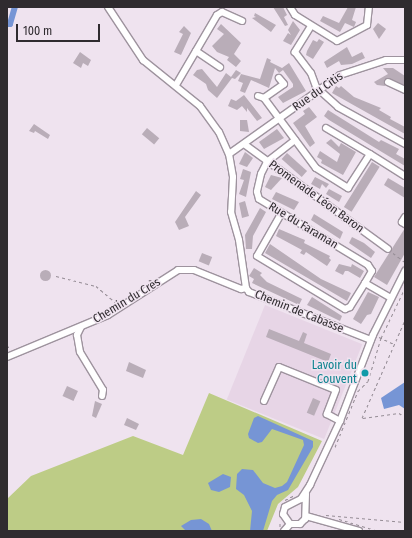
<!DOCTYPE html>
<html>
<head>
<meta charset="utf-8">
<style>
	body { margin:0 }
	#map { position:relative; width:412px; height:538px; overflow:hidden; background:#efe3ef; font-family:"Fira Sans Condensed",sans-serif }
	div>[style] { position:absolute }
	.built>* { inset:0; background:#e7d5e6; transform-origin:0 0 }
	.green>* { inset:0; background:#bdcc86 }
	.water>* { inset:0; background:#7695d5 }
	.canal>* { height:6px; margin:-3px; padding:0 3px; transform-origin:3px; border-radius:3px; background:#7695d5 }
	.building>* { inset:0; background:#b9adb8; transform-origin:0 0 }
	.round { border-radius:50% }
	.path>* { height:1px; margin-top:-0.5px; transform-origin:0; background:repeating-linear-gradient(90deg,#968d96 0 3px,transparent 0 6px) }
	.roads { filter:drop-shadow(1px 0 #9e939e) drop-shadow(-1px 0 #9e939e) drop-shadow(0 1px #9e939e) drop-shadow(0 -1px #9e939e) }
	.minor>* { height:6px; margin:-3px; padding:0 3px; transform-origin:3px; border-radius:3px; background:#fff }
	.dots>* { width:11px; height:11px; translate:-50% -50%; box-sizing:border-box; border:2px solid #efe3ef; border-radius:50% }
	span { translate:-50% -50%; white-space:nowrap; text-align:center; line-height:1.15; -webkit-text-stroke:3px #efe3ef; paint-order:stroke }
	.street-label { font-size:12px; color:#2f2b2f }
	.culture-label { font-size:12px; color:#0d838f }
	.right { translate:-100% -50%; text-align:right }
	.frame { position:absolute; inset:0; border:8px solid #2f2b2f; pointer-events:none }
	.scale { position:absolute; left:16px; top:24px; width:84px; height:18px; box-sizing:border-box; border:2px solid #2f2b2f; border-top:0; padding-left:5px; font-size:12px; line-height:14px; white-space:nowrap; color:#2f2b2f; -webkit-text-stroke:3px #efe3ef; paint-order:stroke }
</style>
</head>
<body>
<div id="map">
	<div class="built">
		<div style="left:265px;top:305px;width:105px;height:102px;rotate:22deg"></div>
	</div>
	<div class="green">
		<div style="clip-path:polygon(209px 393px,322px 441px,298px 487px,278px 504px,267px 531px,7px 531px,7px 499px,31px 476px,133px 436px,183px 455px)"></div>
	</div>
	<div class="water">
		<div style="clip-path:polygon(405px 382px,405px 409px,399px 405px,384px 409px,381px 398px)"></div>
		<div style="clip-path:polygon(258px 416px,313px 441px,313px 447px,288px 490px,277px 495px,272px 501px,263px 531px,250px 531px,252px 511px,244px 495px,236px 489px,237px 474px,242px 469px,253px 470px,263px 483px,275px 488px,282px 486px,287px 482px,304px 445px,303px 440px,272px 429px,262px 442px,258px 443px,249px 438px,248px 434px,254px 418px)"></div>
		<div style="clip-path:polygon(223px 474px,231px 477px,230px 487px,219px 492px,211px 490px,208px 483px)"></div>
		<div style="clip-path:polygon(201px 519px,209px 524px,212px 531px,186px 531px,181px 526px,191px 520px)"></div>
	</div>
	<div class="canal">
		<div style="left:7px;top:24px;width:3px"></div>
		<div style="left:10px;top:24px;width:18px;rotate:-74deg"></div>
	</div>
	<div class="building">
		<div style="clip-path:polygon(273px 7px,283px 7px,287px 15px,284px 17px,288px 25px,285px 26px)"></div>
		<div style="clip-path:polygon(348px 7px,356px 7px,352px 20px,356px 22px,354px 27px,345px 23px,340px 32px,320px 21px,323px 16px,339px 23px)"></div>
		<div style="clip-path:polygon(255px 13px,276px 25px,271px 32px,252px 18px,256px 17px,254px 16px)"></div>
		<div style="clip-path:polygon(293px 21px,300px 30px,291px 45px,283px 41px,288px 33px,291px 35px,288px 30px)"></div>
		<div style="clip-path:polygon(378px 23px,386px 29px,379px 39px,373px 29px)"></div>
		<div style="clip-path:polygon(221px 24px,241px 43px,234px 54px,241px 61px,236px 67px,227px 60px,229px 57px,217px 52px,212px 46px,224px 34px,217px 29px)"></div>
		<div style="clip-path:polygon(184px 26px,191px 33px,181px 55px,174px 52px,183px 34px,179px 32px)"></div>
		<div style="clip-path:polygon(319px 39px,324px 42px,313px 59px,306px 55px,307px 51px,313px 40px,317px 42px)"></div>
		<div style="clip-path:polygon(347px 47px,352px 57px,362px 52px,365px 58px,352px 64px,341px 65px,339px 61px,327px 68px,324px 62px)"></div>
		<div style="clip-path:polygon(80px 52px,91px 60px,88px 66px,83px 63px,81px 68px,73px 63px)"></div>
		<div style="clip-path:polygon(267px 58px,271px 60px,270px 62px,282px 68px,289px 63px,306px 91px,283px 103px,278px 97px,293px 87px,293px 84px,283px 70px,279px 73px,275px 68px,269px 88px,251px 80px,245px 93px,240px 91px,243px 83px,238px 81px,241px 74px,260px 79px)"></div>
		<div style="clip-path:polygon(383px 68px,393px 68px,405px 76px,404px 85px,388px 78px,384px 80px,385px 86px,377px 85px,374px 82px,388px 74px)"></div>
		<div style="clip-path:polygon(202px 69px,217px 87px,226px 73px,231px 77px,236px 70px,241px 73px,235px 79px,232px 78px,217px 98px,208px 90px,206px 84px,193px 75px,197px 70px)"></div>
		<div style="clip-path:polygon(336px 86px,339px 88px,341px 86px,354px 97px,381px 108px,379px 110px,391px 117px,390px 119px,405px 127px,405px 134px,332px 93px)"></div>
		<div style="clip-path:polygon(244px 95px,262px 118px,257px 121px,247px 108px,247px 112px,242px 106px,237px 110px,228px 106px,231px 99px,236px 101px)"></div>
		<div style="clip-path:polygon(309px 107px,317px 117px,305px 126px,315px 143px,310px 147px,293px 123px,305px 114px,303px 111px)"></div>
		<div style="clip-path:polygon(328px 110px,379px 142px,381px 140px,399px 149px,396px 154px,405px 159px,405px 166px,329px 120px,324px 116px)"></div>
		<div style="clip-path:polygon(240px 120px,247px 120px,249px 132px,240px 131px)"></div>
		<div style="clip-path:polygon(34px 124px,50px 135px,48px 139px,35px 131px,34px 133px,29px 131px)"></div>
		<div style="left:147px;top:128px;width:16px;height:8px;rotate:40deg"></div>
		<div style="clip-path:polygon(277px 129px,284px 138px,264px 149px,259px 142px)"></div>
		<div style="clip-path:polygon(331px 139px,339px 147px,341px 143px,356px 152px,343px 175px,321px 163px,322px 160px,317px 157px,320px 151px,337px 162px,340px 154px,326px 143px)"></div>
		<div style="clip-path:polygon(245px 152px,253px 158px,247px 167px,239px 164px)"></div>
		<div style="left:287px;top:153px;width:27px;height:8px;rotate:42deg"></div>
		<div style="left:372px;top:162px;width:9px;height:53px;rotate:32deg"></div>
		<div style="clip-path:polygon(243px 169px,251px 172px,246px 197px,239px 194px,244px 180px,240px 179px)"></div>
		<div style="clip-path:polygon(271px 175px,282px 178px,271px 190px,265px 187px)"></div>
		<div style="clip-path:polygon(315px 177px,329px 184px,326px 188px,322px 184px,320px 189px,311px 184px)"></div>
		<div style="clip-path:polygon(388px 178px,405px 188px,405px 198px,384px 185px)"></div>
		<div style="clip-path:polygon(329px 189px,342px 196px,339px 202px,326px 194px)"></div>
		<div style="clip-path:polygon(196px 191px,201px 195px,185px 217px,189px 226px,179px 230px,175px 222px)"></div>
		<div style="clip-path:polygon(276px 192px,299px 202px,294px 210px,272px 199px)"></div>
		<div style="clip-path:polygon(245px 201px,249px 216px,242px 218px,239px 203px)"></div>
		<div style="clip-path:polygon(260px 208px,266px 212px,253px 236px,252px 249px,246px 249px,245px 235px)"></div>
		<div style="clip-path:polygon(314px 214px,343px 232px,340px 239px,311px 220px)"></div>
		<div style="clip-path:polygon(405px 228px,405px 253px,387px 285px,374px 277px)"></div>
		<div style="clip-path:polygon(279px 229px,300px 238px,305px 240px,304px 243px,330px 256px,329px 258px,331px 260px,327px 266px,306px 252px,304px 255px,300px 253px,302px 250px,276px 236px)"></div>
		<div style="clip-path:polygon(352px 237px,364px 243px,375px 252px,371px 258px,349px 243px)"></div>
		<div style="clip-path:polygon(270px 244px,321px 279px,351px 293px,347px 301px,265px 253px)"></div>
		<div style="left:202px;top:253px;width:11px;height:9px;rotate:22deg"></div>
		<div style="clip-path:polygon(339px 264px,351px 267px,352px 264px,364px 271px,360px 278px,348px 271px,345px 271px,343px 275px,335px 271px)"></div>
		<div style="clip-path:polygon(254px 268px,262px 273px,260px 275px,267px 282px,302px 299px,299px 305px,252px 283px,254px 279px,249px 276px)"></div>
		<div class="round" style="left:39.5px;top:269.5px;width:11px;height:11px"></div>
		<div style="clip-path:polygon(368px 292px,379px 297px,371px 314px,367px 315px,361px 324px,353px 319px)"></div>
		<div style="clip-path:polygon(312px 297px,342px 316px,340px 321px,307px 305px)"></div>
		<div style="clip-path:polygon(269px 329px,299px 341px,303px 332px,307px 334px,304px 343px,331px 354px,328px 362px,266px 337px)"></div>
		<div style="clip-path:polygon(129px 362px,146px 370px,143px 378px,126px 371px)"></div>
		<div style="left:67px;top:386px;width:12px;height:11px;rotate:24deg"></div>
		<div style="left:313px;top:398px;width:8px;height:16px;rotate:23deg"></div>
		<div style="clip-path:polygon(95px 401px,102px 404px,96px 418px,92px 416px)"></div>
		<div style="clip-path:polygon(127px 418px,139px 424px,136px 430px,124px 425px)"></div>
	</div>
	<div class="path">
		<div style="left:393px;top:253px;width:15px;rotate:37deg"></div>
		<div style="left:56px;top:276px;width:41px;rotate:14deg"></div>
		<div style="left:96px;top:286px;width:25px;rotate:40deg"></div>
		<div style="left:379px;top:337px;width:17px;rotate:25deg"></div>
		<div style="left:7px;top:345px;width:5px;rotate:53deg"></div>
		<div style="left:362px;top:418px;width:107px;rotate:-66.3deg"></div>
		<div style="left:363px;top:418px;width:36px;rotate:-8deg"></div>
		<div style="left:399px;top:413px;width:7px;rotate:34deg"></div>
		<div style="left:335px;top:447px;width:61px;rotate:-67.7deg"></div>
		<div style="left:358px;top:391px;width:14px;rotate:-45deg"></div>
		<div style="left:368px;top:381px;width:45px;rotate:-73.2deg"></div>
		<div style="left:381px;top:338px;width:55px;rotate:-64.4deg"></div>
		<div style="left:285px;top:500px;width:11px;rotate:-27deg"></div>
		<div style="left:326px;top:515px;width:79px;rotate:5.1deg"></div>
		<div style="left:339px;top:519px;width:41px;rotate:17.1deg"></div>
		<div style="left:280px;top:527px;width:6px;rotate:-90deg"></div>
	</div>
	<div class="roads">
		<div class="minor">
			<div style="left:108px;top:7px;width:64px;rotate:56.6deg"></div>
			<div style="left:143px;top:60px;width:73px;rotate:38.9deg"></div>
			<div style="left:200px;top:106px;width:32px;rotate:54deg"></div>
			<div style="left:219px;top:132px;width:24px;rotate:66deg"></div>
			<div style="left:229px;top:154px;width:23px;rotate:80deg"></div>
			<div style="left:233px;top:177px;width:35px;rotate:93deg"></div>
			<div style="left:231px;top:212px;width:29px;rotate:74deg"></div>
			<div style="left:239px;top:240px;width:49px;rotate:81.7deg"></div>
			<div style="left:246px;top:288px;width:5px;rotate:53deg"></div>
			<div style="left:249px;top:292px;width:131px;rotate:21.5deg"></div>
			<div style="left:290px;top:7px;width:9px;rotate:58deg"></div>
			<div style="left:295px;top:15px;width:49px;rotate:31.8deg"></div>
			<div style="left:337px;top:41px;width:34px;rotate:-28deg"></div>
			<div style="left:367px;top:25px;width:18px;rotate:-84deg"></div>
			<div style="left:311px;top:26px;width:31px;rotate:122deg"></div>
			<div style="left:295px;top:52px;width:26px;rotate:53deg"></div>
			<div style="left:311px;top:73px;width:15px;rotate:70deg"></div>
			<div style="left:316px;top:87px;width:30px;rotate:42deg"></div>
			<div style="left:338px;top:107px;width:77px;rotate:28.9deg"></div>
			<div style="left:196px;top:51px;width:29px;rotate:34deg"></div>
			<div style="left:388px;top:82px;width:19px;rotate:25deg"></div>
			<div style="left:176px;top:85px;width:81px;rotate:-59.6deg"></div>
			<div style="left:217px;top:15px;width:6px;rotate:-31deg"></div>
			<div style="left:222px;top:12px;width:22px;rotate:24deg"></div>
			<div style="left:258px;top:96px;width:6px;rotate:18deg"></div>
			<div style="left:264px;top:98px;width:24px;rotate:-35deg"></div>
			<div style="left:284px;top:84px;width:8px;rotate:-130deg"></div>
			<div style="left:264px;top:98px;width:87px;rotate:53.4deg"></div>
			<div style="left:316px;top:168px;width:38px;rotate:32deg"></div>
			<div style="left:348px;top:188px;width:40px;rotate:-57.1deg"></div>
			<div style="left:370px;top:154px;width:41px;rotate:32.2deg"></div>
			<div style="left:326px;top:128px;width:51px;rotate:30.6deg"></div>
			<div style="left:295px;top:140px;width:36px;rotate:142deg"></div>
			<div style="left:267px;top:162px;width:13px;rotate:117deg"></div>
			<div style="left:261px;top:174px;width:18px;rotate:103deg"></div>
			<div style="left:257px;top:192px;width:7px;rotate:74deg"></div>
			<div style="left:259px;top:199px;width:127px;rotate:31.2deg"></div>
			<div style="left:368px;top:265px;width:7px;rotate:56deg"></div>
			<div style="left:372px;top:271px;width:14px;rotate:120deg"></div>
			<div style="left:365px;top:283px;width:30px;rotate:30deg"></div>
			<div style="left:244px;top:144px;width:178px;rotate:36.1deg"></div>
			<div style="left:229px;top:154px;width:136px;rotate:-35.4deg"></div>
			<div style="left:340px;top:75px;width:48px;rotate:-18.1deg"></div>
			<div style="left:386px;top:60px;width:19px"></div>
			<div style="left:281px;top:214px;width:48px;rotate:119.7deg"></div>
			<div style="left:257px;top:256px;width:103px;rotate:31.1deg"></div>
			<div style="left:345px;top:309px;width:5px;rotate:-22deg"></div>
			<div style="left:350px;top:307px;width:28px;rotate:-58deg"></div>
			<div style="left:405px;top:217px;width:6px;rotate:121deg"></div>
			<div style="left:402px;top:222px;width:4px;rotate:34deg"></div>
			<div style="left:81px;top:327px;width:9px;rotate:117deg"></div>
			<div style="left:77px;top:335px;width:17px;rotate:80deg"></div>
			<div style="left:80px;top:352px;width:44px;rotate:58.8deg"></div>
			<div style="left:103px;top:390px;width:6px;rotate:99deg"></div>
			<div style="left:7px;top:357px;width:109px;rotate:-22.6deg"></div>
			<div style="left:108px;top:315px;width:83px;rotate:-32.7deg"></div>
			<div style="left:178px;top:270px;width:16px"></div>
			<div style="left:194px;top:270px;width:51px;rotate:22deg"></div>
			<div style="left:241px;top:289px;width:5px;rotate:-11deg"></div>
			<div style="left:264px;top:401px;width:37px;rotate:-66deg"></div>
			<div style="left:279px;top:367px;width:61px;rotate:22deg"></div>
			<div style="left:336px;top:390px;width:26px;rotate:111deg"></div>
			<div style="left:327px;top:414px;width:15px;rotate:28deg"></div>
			<div style="left:306px;top:494px;width:25px;rotate:92deg"></div>
			<div style="left:305px;top:519px;width:7px;rotate:135deg"></div>
			<div style="left:300px;top:524px;width:10px;rotate:180deg"></div>
			<div style="left:290px;top:524px;width:12px;rotate:-125deg"></div>
			<div style="left:283px;top:514px;width:7px;rotate:-74deg"></div>
			<div style="left:285px;top:507px;width:18px;rotate:-27deg"></div>
			<div style="left:301px;top:499px;width:17px;rotate:-57deg"></div>
			<div style="left:310px;top:485px;width:71px;rotate:-64.9deg"></div>
			<div style="left:340px;top:421px;width:92px;rotate:-69deg"></div>
			<div style="left:373px;top:335px;width:72px;rotate:-63.4deg"></div>
			<div style="left:306px;top:516px;width:55px;rotate:15.8deg"></div>
			<div style="left:284px;top:531px;width:9px;rotate:-49deg"></div>
		</div>
	</div>
	<div class="dots">
		<div style="left:365px;top:373px;background:#0f9aa8"></div>
	</div>
	<div class="street-label">
		<span style="left:318px;top:92px;rotate:-35deg">Rue du Citis</span>
		<span style="left:316px;top:197px;rotate:36deg">Promenade Léon Baron</span>
		<span style="left:303px;top:226px;rotate:31deg">Rue du Faraman</span>
		<span style="left:127px;top:301px;rotate:-31deg">Chemin du Crès</span>
		<span style="left:299px;top:312px;rotate:22deg">Chemin de Cabasse</span>
	</div>
	<div class="culture-label">
		<span class="right" style="left:357px;top:373px">Lavoir du<br>Couvent</span>
	</div>
	<div class="frame"></div>
	<div class="scale">100 m</div>
</div>
</body>
</html>
